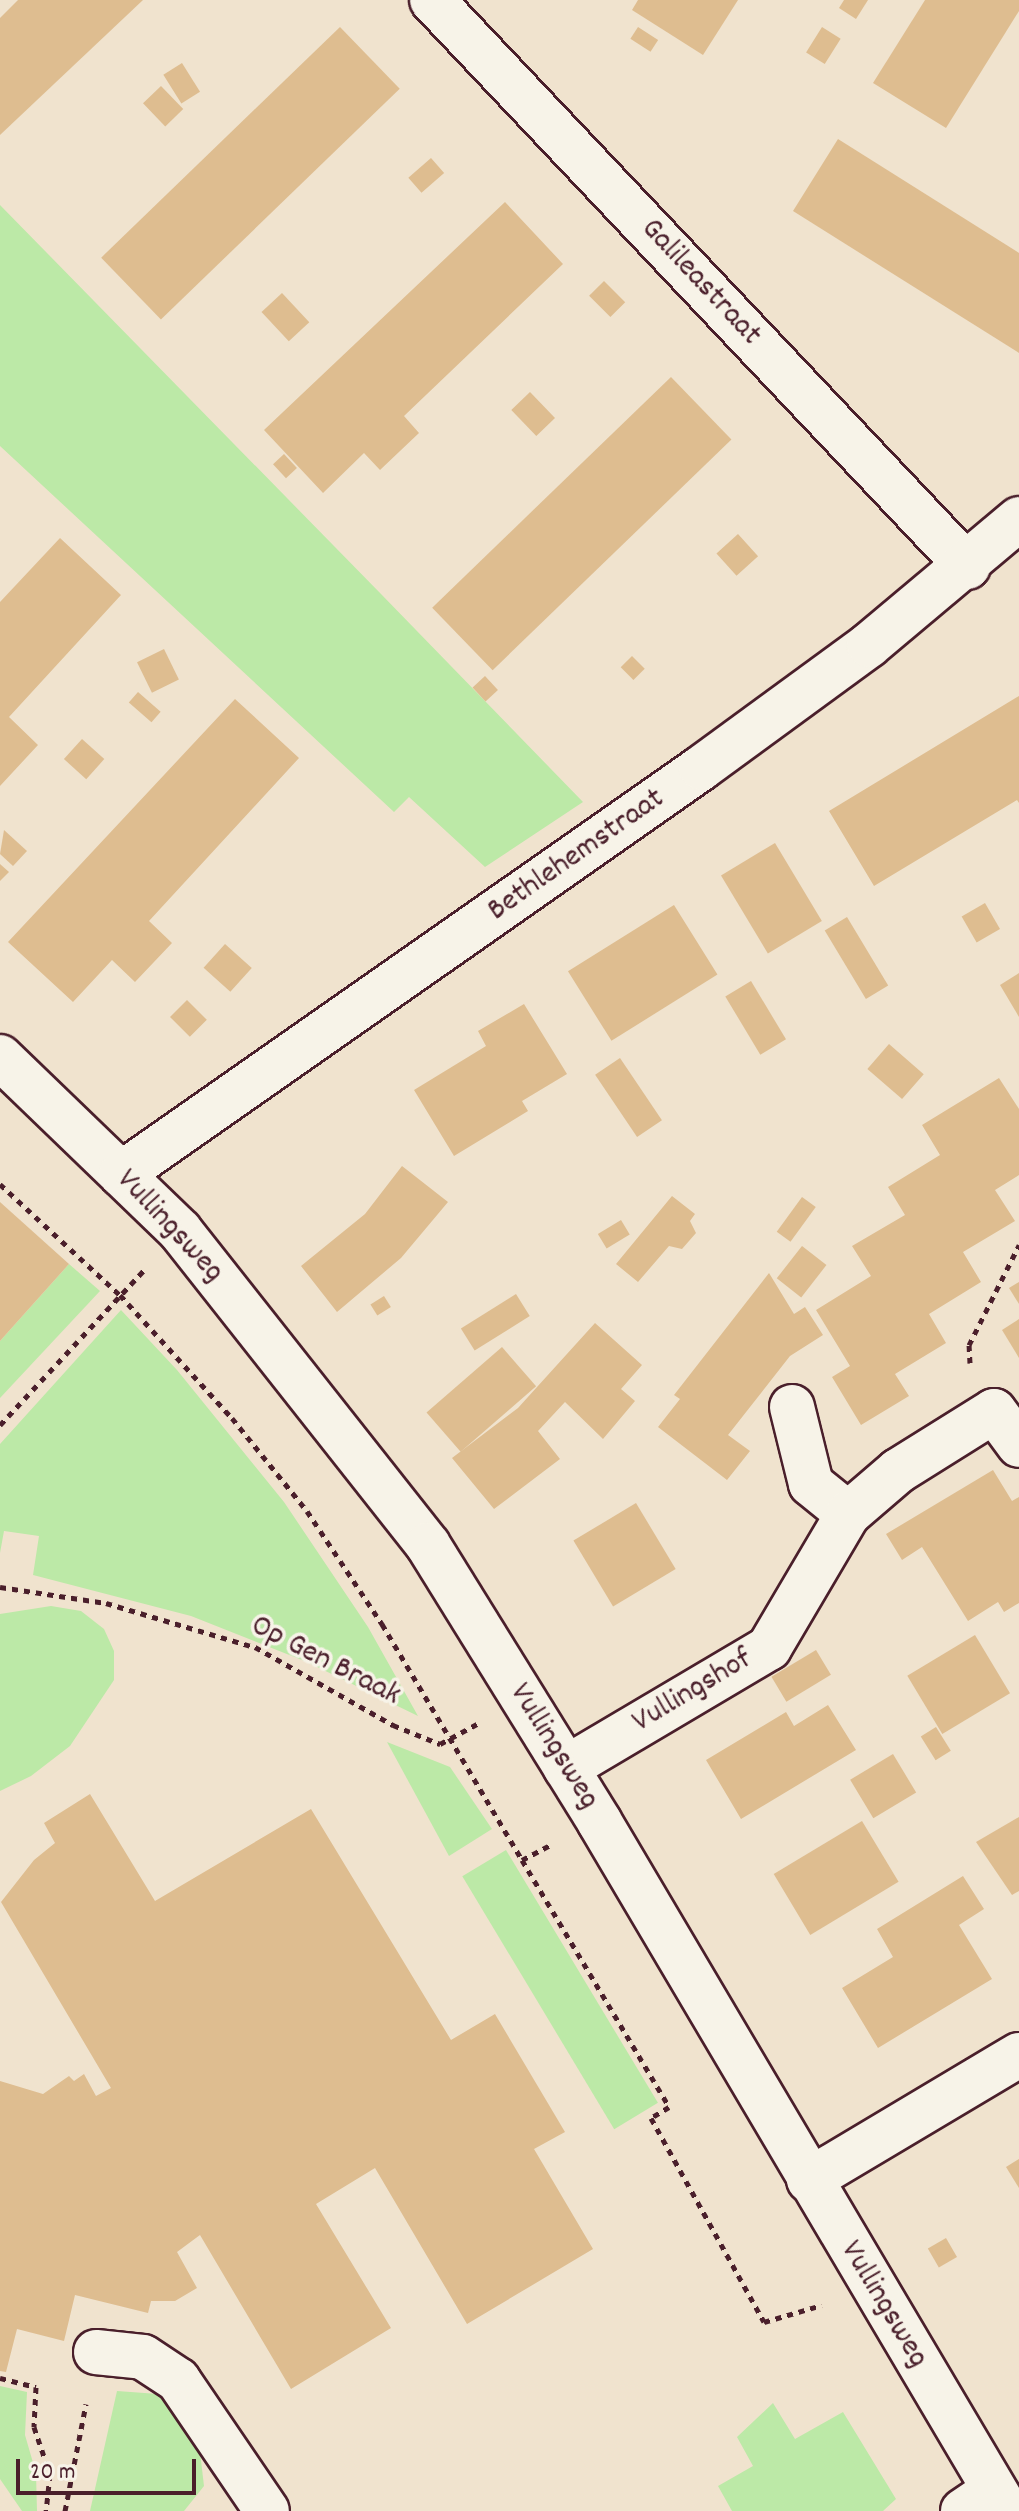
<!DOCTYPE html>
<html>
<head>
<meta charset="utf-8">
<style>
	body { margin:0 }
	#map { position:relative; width:1019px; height:2511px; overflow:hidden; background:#f0e3ce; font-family:Dekko,sans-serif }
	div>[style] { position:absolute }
	.green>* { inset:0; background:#bce9a7; transform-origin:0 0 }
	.building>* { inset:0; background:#debd90; transform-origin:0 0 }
	.path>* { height:5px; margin-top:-2.5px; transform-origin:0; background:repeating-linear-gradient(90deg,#4a1f2b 0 6px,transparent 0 12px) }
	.roads { filter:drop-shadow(2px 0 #4a1f2b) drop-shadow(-2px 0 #4a1f2b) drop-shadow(0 2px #4a1f2b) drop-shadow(0 -2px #4a1f2b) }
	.minor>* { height:44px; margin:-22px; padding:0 22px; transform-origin:22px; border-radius:22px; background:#f7f3e8 }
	span { translate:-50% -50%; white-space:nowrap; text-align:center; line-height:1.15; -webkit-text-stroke:7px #f7f3e8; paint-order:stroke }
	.street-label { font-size:32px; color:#4a1f2b }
	.scale { position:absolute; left:16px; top:2459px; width:180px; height:36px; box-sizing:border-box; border:4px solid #4a1f2b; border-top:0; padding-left:10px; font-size:24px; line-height:28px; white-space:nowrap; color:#4a1f2b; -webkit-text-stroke:6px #f7f3e8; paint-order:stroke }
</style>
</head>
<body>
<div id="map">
	<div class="green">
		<div style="clip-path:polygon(0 205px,381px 594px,583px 802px,485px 867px,409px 797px,394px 812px,0 446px)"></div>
		<div style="clip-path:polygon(69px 1264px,100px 1291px,0 1398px,0 1341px)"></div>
		<div style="clip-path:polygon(121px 1310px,177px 1370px,284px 1502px,368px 1627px,418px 1716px,307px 1662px,191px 1616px,33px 1575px,39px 1536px,4px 1531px,0 1553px,0 1444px)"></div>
		<div style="clip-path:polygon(51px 1606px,81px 1611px,104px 1629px,114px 1651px,114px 1680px,70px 1746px,31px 1776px,0 1791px,0 1614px)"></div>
		<div style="clip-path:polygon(387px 1742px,450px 1767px,492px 1829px,449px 1856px)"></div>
		<div style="left:506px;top:1850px;width:295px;height:51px;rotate:59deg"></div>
		<div style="clip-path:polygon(0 2386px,27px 2392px,25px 2435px,36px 2473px,37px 2511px,22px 2511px,0 2479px)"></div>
		<div style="clip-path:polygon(117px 2391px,158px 2394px,173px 2405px,200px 2452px,204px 2486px,184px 2511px,90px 2511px)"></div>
		<div style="clip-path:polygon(773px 2403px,795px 2439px,843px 2412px,896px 2499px,883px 2511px,732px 2511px,718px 2486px,753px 2466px,737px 2437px)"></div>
	</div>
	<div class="building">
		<div style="clip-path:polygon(18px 0,143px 0,0 135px,0 18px)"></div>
		<div style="clip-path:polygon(638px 0,738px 0,703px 55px,632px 10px)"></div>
		<div style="clip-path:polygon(844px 0,868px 0,856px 19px,839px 8px)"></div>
		<div style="clip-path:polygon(925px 0,1019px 0,1019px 11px,946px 128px,873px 83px)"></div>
		<div style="left:340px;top:27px;width:86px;height:332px;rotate:46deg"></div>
		<div style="left:638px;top:27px;width:24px;height:14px;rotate:33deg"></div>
		<div style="left:822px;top:27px;width:22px;height:30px;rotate:32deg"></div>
		<div style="left:182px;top:63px;width:34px;height:22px;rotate:58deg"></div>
		<div style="left:161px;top:86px;width:32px;height:25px;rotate:46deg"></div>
		<div style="clip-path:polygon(838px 139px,1019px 253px,1019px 353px,793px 211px)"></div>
		<div style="left:431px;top:158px;width:20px;height:30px;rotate:49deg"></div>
		<div style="clip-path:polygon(505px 202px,563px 264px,404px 416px,419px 433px,380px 470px,364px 453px,323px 493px,264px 430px)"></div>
		<div style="left:604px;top:281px;width:30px;height:21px;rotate:45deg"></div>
		<div style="left:282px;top:293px;width:40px;height:28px;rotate:47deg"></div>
		<div style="left:671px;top:377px;width:87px;height:332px;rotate:46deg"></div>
		<div style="left:530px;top:392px;width:36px;height:26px;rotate:46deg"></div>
		<div style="left:284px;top:454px;width:19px;height:15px;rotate:47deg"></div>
		<div style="left:738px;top:534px;width:30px;height:29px;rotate:48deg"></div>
		<div style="clip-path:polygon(60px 538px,121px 595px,9px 717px,38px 745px,0 786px,0 602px)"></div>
		<div style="left:164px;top:649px;width:34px;height:30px;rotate:64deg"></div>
		<div style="left:632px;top:656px;width:18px;height:16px;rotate:45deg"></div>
		<div style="left:485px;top:676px;width:19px;height:17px;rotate:47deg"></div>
		<div style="left:138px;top:692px;width:30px;height:14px;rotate:41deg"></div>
		<div style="clip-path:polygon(1019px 696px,1019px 803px,1017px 800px,874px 886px,829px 811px)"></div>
		<div style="clip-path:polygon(235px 699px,299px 758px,149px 921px,172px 943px,135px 982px,112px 960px,73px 1002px,8px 942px)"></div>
		<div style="left:82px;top:739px;width:30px;height:27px;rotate:42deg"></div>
		<div style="clip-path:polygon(4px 830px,27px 851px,13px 866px,0 854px)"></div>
		<div style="left:775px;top:843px;width:91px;height:63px;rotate:59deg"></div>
		<div style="clip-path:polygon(0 864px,9px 872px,0 881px)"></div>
		<div style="left:985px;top:903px;width:30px;height:27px;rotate:60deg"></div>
		<div style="left:674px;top:905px;width:82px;height:125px;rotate:58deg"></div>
		<div style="left:847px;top:917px;width:80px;height:26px;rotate:59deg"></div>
		<div style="left:225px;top:944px;width:36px;height:32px;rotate:42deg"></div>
		<div style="clip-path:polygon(1019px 973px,1019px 1017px,1000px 985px)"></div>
		<div style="left:751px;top:981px;width:68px;height:30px;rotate:59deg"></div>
		<div style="left:187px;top:1000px;width:28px;height:24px;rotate:45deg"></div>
		<div style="clip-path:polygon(524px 1004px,567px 1074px,522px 1101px,528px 1111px,454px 1156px,414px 1090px,486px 1046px,478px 1031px)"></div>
		<div style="left:889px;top:1044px;width:46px;height:33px;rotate:41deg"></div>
		<div style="left:620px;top:1058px;width:75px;height:30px;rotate:56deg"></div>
		<div style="clip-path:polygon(999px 1078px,1019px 1109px,1019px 1175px,995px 1190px,1015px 1221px,963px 1252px,981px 1282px,929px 1314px,946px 1343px,895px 1374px,909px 1396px,861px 1425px,832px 1377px,850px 1366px,816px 1310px,871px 1276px,852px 1246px,905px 1215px,888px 1187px,940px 1155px,922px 1125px)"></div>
		<div style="clip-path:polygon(402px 1166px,448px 1202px,401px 1258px,337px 1312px,301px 1266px,365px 1214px)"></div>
		<div style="clip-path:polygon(672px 1196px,695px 1214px,690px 1221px,696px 1233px,682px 1249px,669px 1246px,638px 1282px,616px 1264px)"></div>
		<div style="left:802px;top:1197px;width:17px;height:43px;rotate:36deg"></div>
		<div style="clip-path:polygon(0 1202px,69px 1264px,0 1341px)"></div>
		<div style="left:621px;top:1220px;width:17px;height:27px;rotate:59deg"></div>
		<div style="left:802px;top:1246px;width:31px;height:41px;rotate:38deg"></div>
		<div style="clip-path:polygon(769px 1273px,794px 1314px,805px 1307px,823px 1335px,790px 1356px,728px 1435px,750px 1451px,727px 1480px,658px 1427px,680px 1399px,674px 1395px)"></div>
		<div style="clip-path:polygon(1019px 1282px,1019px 1304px,1009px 1288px)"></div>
		<div style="left:516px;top:1294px;width:26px;height:65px;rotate:58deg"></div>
		<div style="left:384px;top:1296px;width:13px;height:16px;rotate:58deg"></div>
		<div style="clip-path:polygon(1019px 1319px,1019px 1358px,1002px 1330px)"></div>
		<div style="clip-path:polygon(595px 1323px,642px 1365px,621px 1389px,635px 1401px,603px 1439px,565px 1402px,538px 1431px,560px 1459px,494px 1509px,452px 1458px,518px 1408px)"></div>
		<div style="left:502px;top:1347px;width:52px;height:100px;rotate:49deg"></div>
		<div style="clip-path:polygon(993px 1470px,1012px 1501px,1019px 1497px,1019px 1603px,1004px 1612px,998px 1602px,968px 1621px,922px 1547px,902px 1560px,886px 1534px)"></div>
		<div style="left:636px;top:1503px;width:77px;height:73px;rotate:59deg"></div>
		<div style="left:975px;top:1635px;width:68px;height:79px;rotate:59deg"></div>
		<div style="left:816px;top:1650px;width:29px;height:52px;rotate:59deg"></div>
		<div style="clip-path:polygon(828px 1705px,856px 1750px,741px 1819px,706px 1760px,786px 1712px,794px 1726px)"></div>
		<div style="left:936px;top:1727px;width:28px;height:18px;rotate:58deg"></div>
		<div style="left:893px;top:1754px;width:45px;height:50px;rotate:59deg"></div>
		<div style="clip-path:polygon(90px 1794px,155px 1901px,311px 1809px,451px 2040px,495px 2014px,565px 2132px,534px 2149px,593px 2249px,467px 2324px,375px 2168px,316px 2204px,391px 2328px,291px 2389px,200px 2235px,177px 2252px,197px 2288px,175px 2301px,151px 2301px,148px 2313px,75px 2295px,64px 2341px,17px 2329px,6px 2372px,0 2371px,0 2081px,43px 2094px,69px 2076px,74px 2081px,84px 2074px,96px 2096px,111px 2088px,1px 1902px,34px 1860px,55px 1843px,44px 1823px)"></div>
		<div style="clip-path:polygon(1019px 1817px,1019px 1891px,1012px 1895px,976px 1842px)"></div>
		<div style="left:862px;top:1821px;width:71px;height:103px;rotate:59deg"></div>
		<div style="clip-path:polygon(963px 1876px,984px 1909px,959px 1925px,992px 1979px,878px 2048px,842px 1988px,893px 1957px,877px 1929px)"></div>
		<div style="clip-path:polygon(1019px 2159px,1019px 2188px,1006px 2167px)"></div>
		<div style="left:946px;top:2238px;width:22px;height:21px;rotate:60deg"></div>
	</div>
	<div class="path">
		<div style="left:0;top:1184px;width:163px;rotate:42.8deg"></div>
		<div style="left:120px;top:1295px;width:166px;rotate:47.7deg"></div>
		<div style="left:232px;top:1418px;width:119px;rotate:51.1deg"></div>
		<div style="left:307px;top:1511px;width:136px;rotate:56.4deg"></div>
		<div style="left:382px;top:1624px;width:274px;rotate:59.3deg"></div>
		<div style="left:522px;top:1860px;width:32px;rotate:-28deg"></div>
		<div style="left:970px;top:1363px;width:18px;rotate:-93deg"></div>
		<div style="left:969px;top:1345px;width:112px;rotate:-63.4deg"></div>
		<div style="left:0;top:1425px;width:212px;rotate:-47.1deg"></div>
		<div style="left:0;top:1587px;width:107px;rotate:8.6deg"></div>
		<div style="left:106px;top:1603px;width:155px;rotate:16.5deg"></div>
		<div style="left:255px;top:1647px;width:159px;rotate:29.5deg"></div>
		<div style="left:393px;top:1725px;width:51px;rotate:22deg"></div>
		<div style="left:440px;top:1744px;width:42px;rotate:-28.4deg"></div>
		<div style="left:522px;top:1860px;width:287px;rotate:59.2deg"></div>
		<div style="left:669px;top:2107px;width:21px;rotate:149deg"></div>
		<div style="left:651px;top:2118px;width:233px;rotate:61deg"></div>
		<div style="left:764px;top:2322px;width:60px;rotate:-16.3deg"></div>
		<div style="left:0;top:2378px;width:37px;rotate:14deg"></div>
		<div style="left:36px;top:2387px;width:40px;rotate:92.9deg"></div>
		<div style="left:34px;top:2427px;width:50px;rotate:71.2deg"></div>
		<div style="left:50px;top:2474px;width:37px;rotate:96deg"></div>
		<div style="left:65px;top:2511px;width:109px;rotate:-78.9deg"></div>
	</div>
	<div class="roads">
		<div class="minor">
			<div style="left:432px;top:0;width:780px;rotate:46.61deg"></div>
			<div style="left:0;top:1057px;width:250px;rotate:44deg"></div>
			<div style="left:180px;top:1231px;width:400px;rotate:51.7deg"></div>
			<div style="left:428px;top:1545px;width:325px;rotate:58.2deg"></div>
			<div style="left:599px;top:1821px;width:802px;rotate:59.4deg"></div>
			<div style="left:121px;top:1174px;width:708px;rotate:-34.99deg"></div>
			<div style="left:701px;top:768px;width:208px;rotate:-36.2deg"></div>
			<div style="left:869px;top:645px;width:196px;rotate:-40deg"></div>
			<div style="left:792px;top:1407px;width:79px;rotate:76.1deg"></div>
			<div style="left:811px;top:1484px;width:48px;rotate:39deg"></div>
			<div style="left:566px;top:1768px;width:236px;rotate:-30.6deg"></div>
			<div style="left:769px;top:1648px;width:156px;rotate:-59.5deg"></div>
			<div style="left:848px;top:1514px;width:66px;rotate:-40.7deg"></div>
			<div style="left:898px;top:1471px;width:113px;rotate:-32deg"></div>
			<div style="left:994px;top:1411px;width:42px;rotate:53.7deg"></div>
			<div style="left:809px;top:2180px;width:244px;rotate:-30.8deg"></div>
			<div style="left:96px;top:2352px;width:47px;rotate:6.1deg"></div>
			<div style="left:143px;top:2357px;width:42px;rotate:33.3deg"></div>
			<div style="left:178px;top:2380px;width:158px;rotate:55.8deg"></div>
			<div style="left:963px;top:2511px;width:37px;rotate:-34deg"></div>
		</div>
	</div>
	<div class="street-label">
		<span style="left:700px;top:283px;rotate:47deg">Galileastraat</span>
		<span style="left:577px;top:856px;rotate:-35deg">Bethlehemstraat</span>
		<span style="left:169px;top:1227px;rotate:47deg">Vullingsweg</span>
		<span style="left:325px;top:1662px;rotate:27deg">Op Gen Braak</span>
		<span style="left:693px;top:1692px;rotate:-31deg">Vullingshof</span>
		<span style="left:553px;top:1747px;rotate:58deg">Vullingsweg</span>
		<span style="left:883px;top:2305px;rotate:59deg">Vullingsweg</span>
	</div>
	<div class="scale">20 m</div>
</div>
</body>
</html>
